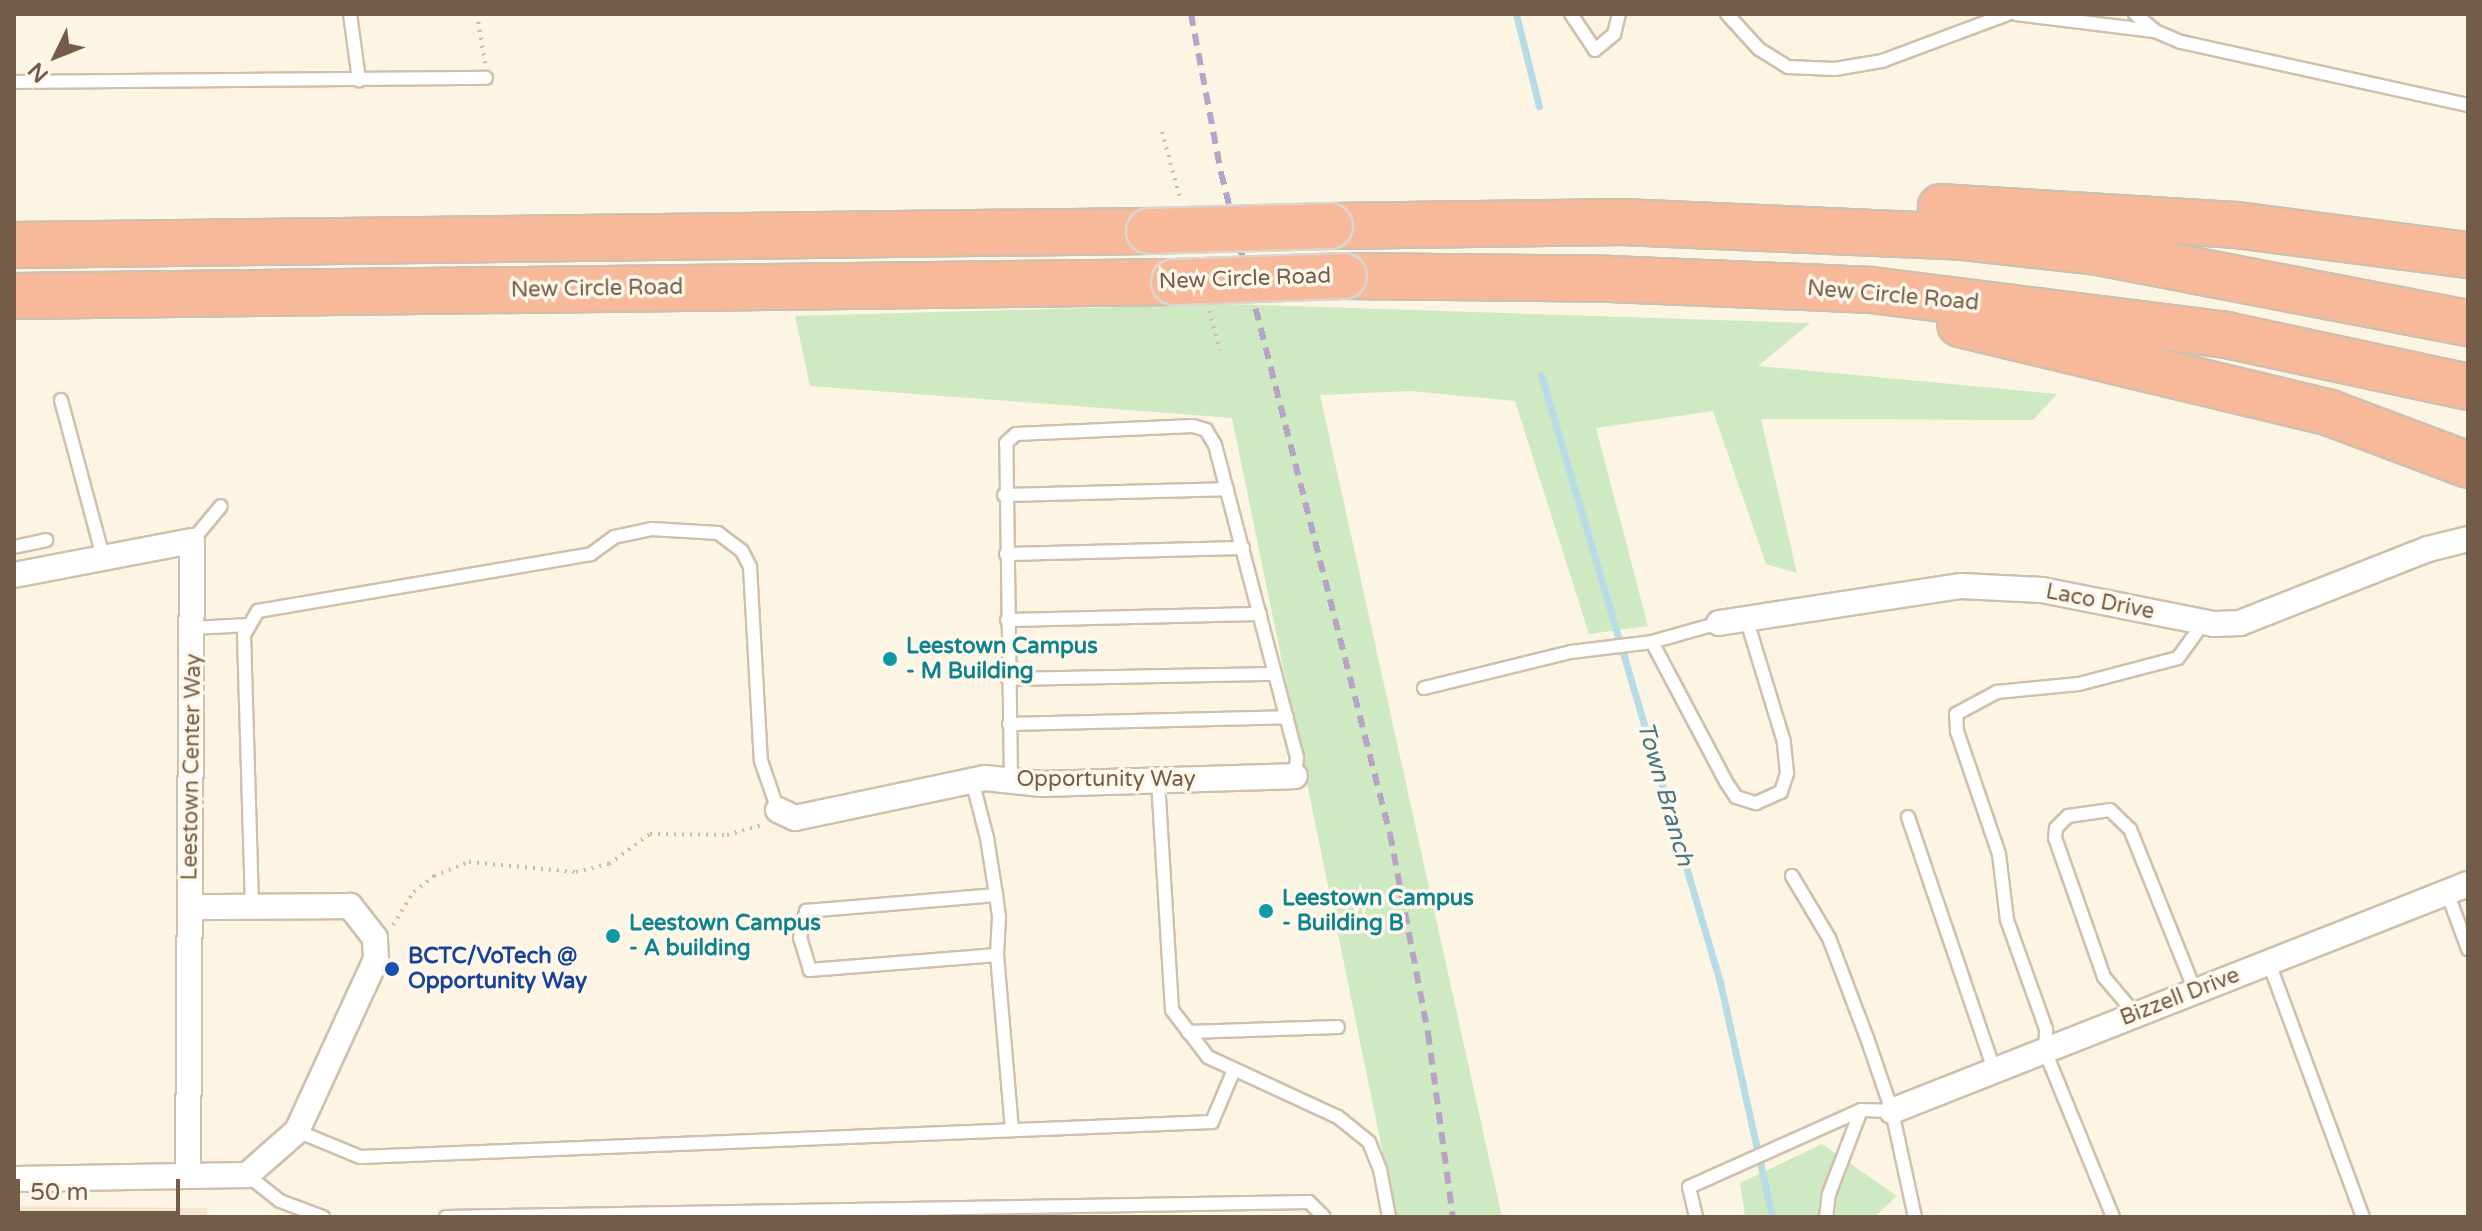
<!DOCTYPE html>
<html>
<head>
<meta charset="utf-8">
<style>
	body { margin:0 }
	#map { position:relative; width:2482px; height:1231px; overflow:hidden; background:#fcf5e4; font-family:"Varela Round",sans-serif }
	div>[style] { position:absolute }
	.residential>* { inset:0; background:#f4e7d2 }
	.green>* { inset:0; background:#cfeac2 }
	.stream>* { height:7px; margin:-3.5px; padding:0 3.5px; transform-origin:3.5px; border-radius:3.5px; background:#b8dce6 }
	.path>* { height:4px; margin-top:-2px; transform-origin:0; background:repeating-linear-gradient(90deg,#d7b89e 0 2px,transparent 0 8px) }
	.roads { filter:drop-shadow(2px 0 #d0bfad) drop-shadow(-2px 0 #d0bfad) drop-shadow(0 2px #d0bfad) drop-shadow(0 -2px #d0bfad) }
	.service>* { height:12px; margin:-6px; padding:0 6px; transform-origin:6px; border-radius:6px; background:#fff }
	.minor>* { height:24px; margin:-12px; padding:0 12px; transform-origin:12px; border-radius:12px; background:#fff }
	.motorway>* { height:44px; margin:-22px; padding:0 22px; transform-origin:22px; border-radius:22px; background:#f7b99a }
	.rail>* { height:6px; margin-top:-3px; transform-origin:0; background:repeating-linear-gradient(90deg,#b8a2c6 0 12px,transparent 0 20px) }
	.bridges { filter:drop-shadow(2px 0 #dbd5d0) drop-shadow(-2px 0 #dbd5d0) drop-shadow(0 2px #dbd5d0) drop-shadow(0 -2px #dbd5d0) }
	.motorway-bridge>* { height:44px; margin:-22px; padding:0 22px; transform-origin:22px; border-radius:22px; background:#f7b99a }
	.dots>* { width:22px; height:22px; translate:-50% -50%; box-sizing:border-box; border:4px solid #fff8ea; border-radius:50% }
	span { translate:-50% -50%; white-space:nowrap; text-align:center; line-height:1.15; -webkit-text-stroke:7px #fff8ea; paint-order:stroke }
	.street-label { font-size:22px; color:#755c49 }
	.culture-label { font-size:22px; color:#0d838f; font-weight:700 }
	.left { translate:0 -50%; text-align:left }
	.transit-label { font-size:22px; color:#164399; font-weight:700 }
	.water-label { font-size:24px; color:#437888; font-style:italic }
	.frame { position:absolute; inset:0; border:16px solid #755c49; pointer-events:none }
	.north { position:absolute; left:16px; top:16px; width:80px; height:80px; -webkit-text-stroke:6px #fff8ea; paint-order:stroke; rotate:227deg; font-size:22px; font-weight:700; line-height:32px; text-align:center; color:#755c49 }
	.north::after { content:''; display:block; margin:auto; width:28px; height:36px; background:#755c49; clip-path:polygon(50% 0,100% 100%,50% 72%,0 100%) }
	.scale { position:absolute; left:16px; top:1179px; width:164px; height:36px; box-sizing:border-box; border:4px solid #755c49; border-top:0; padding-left:10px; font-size:24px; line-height:28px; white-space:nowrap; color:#755c49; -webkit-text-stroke:6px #fff8ea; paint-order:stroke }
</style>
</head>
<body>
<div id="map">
	<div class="residential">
		<div style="clip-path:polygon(14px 1206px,207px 1208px,207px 1217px,14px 1217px)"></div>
	</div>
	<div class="green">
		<div style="clip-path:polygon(1228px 304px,1810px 323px,1758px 366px,2057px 394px,2033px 420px,1761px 419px,1797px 573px,1766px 564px,1713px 411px,1596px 428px,1648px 626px,1589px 634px,1515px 401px,1410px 391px,1320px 395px,1502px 1217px,1396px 1217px,1232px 418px,810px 386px,795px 316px)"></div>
		<div style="clip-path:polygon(1822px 1144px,1897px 1196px,1874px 1217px,1745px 1217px,1740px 1183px)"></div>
	</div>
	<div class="stream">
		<div style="left:1516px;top:14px;width:95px;rotate:76deg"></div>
		<div style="left:1541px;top:375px;width:633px;rotate:73.57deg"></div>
		<div style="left:1720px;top:982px;width:241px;rotate:77.5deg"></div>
	</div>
	<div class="path">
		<div style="left:477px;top:14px;width:50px;rotate:80.7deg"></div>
		<div style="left:1162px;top:132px;width:68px;rotate:74.7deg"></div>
		<div style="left:1209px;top:311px;width:41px;rotate:74.6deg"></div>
		<div style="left:393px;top:925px;width:39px;rotate:-58deg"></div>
		<div style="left:414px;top:892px;width:26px;rotate:-39deg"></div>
		<div style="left:434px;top:876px;width:38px;rotate:-22deg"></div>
		<div style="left:469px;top:862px;width:107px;rotate:5.3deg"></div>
		<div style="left:576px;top:872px;width:34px;rotate:-14deg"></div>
		<div style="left:609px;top:864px;width:51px;rotate:-36.2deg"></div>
		<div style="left:650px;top:834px;width:77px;rotate:0.7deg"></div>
		<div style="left:727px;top:835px;width:35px;rotate:-16deg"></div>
	</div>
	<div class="roads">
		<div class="service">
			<div style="left:350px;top:14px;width:67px;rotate:82.2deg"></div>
			<div style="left:1571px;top:14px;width:43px;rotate:56.3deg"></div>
			<div style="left:1595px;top:50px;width:25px;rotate:-40deg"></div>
			<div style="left:1614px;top:34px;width:21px;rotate:-76deg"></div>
			<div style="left:1727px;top:14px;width:47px;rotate:47.6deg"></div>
			<div style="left:1759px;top:49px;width:34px;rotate:32deg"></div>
			<div style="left:1788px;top:67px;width:47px;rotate:2.4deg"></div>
			<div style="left:1835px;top:69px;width:48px;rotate:-9.7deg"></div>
			<div style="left:1882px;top:61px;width:134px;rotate:-20.5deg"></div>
			<div style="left:2016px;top:14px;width:139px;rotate:7deg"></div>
			<div style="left:2135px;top:14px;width:26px;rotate:40deg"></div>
			<div style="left:2155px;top:31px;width:28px;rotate:23deg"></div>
			<div style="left:2181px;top:42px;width:294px;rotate:12.4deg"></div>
			<div style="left:14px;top:82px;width:472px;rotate:-0.5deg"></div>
			<div style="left:61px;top:400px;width:163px;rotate:75deg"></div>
			<div style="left:1004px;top:495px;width:223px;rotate:-1.5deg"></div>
			<div style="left:192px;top:541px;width:45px;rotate:-50.4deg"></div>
			<div style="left:14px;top:547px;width:33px;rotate:-12deg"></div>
			<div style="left:1006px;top:554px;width:237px;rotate:-1.5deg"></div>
			<div style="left:1007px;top:620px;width:253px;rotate:-1.4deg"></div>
			<div style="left:1719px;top:623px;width:70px;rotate:164.2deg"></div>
			<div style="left:1652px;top:642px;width:158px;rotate:62.1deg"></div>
			<div style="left:1726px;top:782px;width:18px;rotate:56deg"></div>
			<div style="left:1736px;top:797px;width:21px;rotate:17deg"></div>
			<div style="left:1756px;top:803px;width:27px;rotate:-24deg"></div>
			<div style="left:1781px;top:792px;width:20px;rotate:-72deg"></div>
			<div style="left:1787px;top:773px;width:31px;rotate:-96deg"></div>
			<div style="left:1784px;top:742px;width:130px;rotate:-107deg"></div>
			<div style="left:193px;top:628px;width:56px;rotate:-3.1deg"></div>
			<div style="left:1008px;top:679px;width:267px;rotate:-1.1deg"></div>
			<div style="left:1424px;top:688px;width:151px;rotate:-13.8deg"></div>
			<div style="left:1571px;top:652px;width:82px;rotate:-7deg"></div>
			<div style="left:1009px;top:724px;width:278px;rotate:-1.4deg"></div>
			<div style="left:972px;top:780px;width:60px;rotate:75.5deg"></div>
			<div style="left:987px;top:838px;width:58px;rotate:81deg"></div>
			<div style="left:996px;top:895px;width:22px;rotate:82deg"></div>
			<div style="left:999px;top:917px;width:38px;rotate:93deg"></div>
			<div style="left:997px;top:955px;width:188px;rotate:175.4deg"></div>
			<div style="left:810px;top:970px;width:34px;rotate:-107deg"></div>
			<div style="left:800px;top:938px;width:28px;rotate:-77deg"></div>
			<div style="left:806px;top:911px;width:191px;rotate:-4.8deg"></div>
			<div style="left:1011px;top:781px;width:338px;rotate:-90.8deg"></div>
			<div style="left:1006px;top:443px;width:13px;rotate:-42deg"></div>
			<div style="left:1016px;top:434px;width:177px;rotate:-2.6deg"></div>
			<div style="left:1193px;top:426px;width:14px;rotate:17deg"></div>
			<div style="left:1206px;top:430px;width:17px;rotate:59deg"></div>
			<div style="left:1215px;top:445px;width:323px;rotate:75.3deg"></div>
			<div style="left:1297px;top:757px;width:19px;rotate:96deg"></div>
			<div style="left:1158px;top:781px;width:229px;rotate:86.5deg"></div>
			<div style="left:1172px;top:1010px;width:59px;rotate:52.5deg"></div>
			<div style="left:1208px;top:1057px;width:143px;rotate:24.8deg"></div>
			<div style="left:1338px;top:1117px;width:40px;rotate:39deg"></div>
			<div style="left:1369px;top:1142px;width:29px;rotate:68deg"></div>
			<div style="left:1380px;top:1169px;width:49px;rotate:79.4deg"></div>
			<div style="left:1908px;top:817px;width:267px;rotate:71.2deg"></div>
			<div style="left:1792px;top:876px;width:72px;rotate:59.2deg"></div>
			<div style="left:1829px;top:938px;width:107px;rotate:69.2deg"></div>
			<div style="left:1867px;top:1038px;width:77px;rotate:71.1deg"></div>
			<div style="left:1892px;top:1111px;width:108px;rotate:77.8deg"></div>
			<div style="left:2447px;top:892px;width:61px;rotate:69.8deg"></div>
			<div style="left:252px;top:905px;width:270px;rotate:-91.7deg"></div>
			<div style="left:244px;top:635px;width:28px;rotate:-60deg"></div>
			<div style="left:258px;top:611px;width:338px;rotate:-9.7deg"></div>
			<div style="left:591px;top:554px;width:29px;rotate:-36deg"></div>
			<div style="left:614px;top:537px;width:39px;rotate:-12deg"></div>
			<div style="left:652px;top:529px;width:66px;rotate:3.5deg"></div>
			<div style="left:718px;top:533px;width:30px;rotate:37deg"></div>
			<div style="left:742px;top:551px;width:18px;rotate:63deg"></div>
			<div style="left:750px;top:567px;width:194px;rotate:86.8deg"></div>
			<div style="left:761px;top:761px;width:52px;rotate:70.9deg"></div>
			<div style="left:997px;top:955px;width:176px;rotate:85.1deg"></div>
			<div style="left:2269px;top:963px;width:271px;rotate:69.7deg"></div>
			<div style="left:2136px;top:1015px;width:50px;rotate:-130.1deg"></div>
			<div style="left:2104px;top:977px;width:147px;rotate:-109.4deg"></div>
			<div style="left:2055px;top:838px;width:10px;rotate:-84deg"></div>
			<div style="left:2056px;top:828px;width:17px;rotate:-45deg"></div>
			<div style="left:2068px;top:816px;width:42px;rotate:-8.1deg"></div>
			<div style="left:2110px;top:810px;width:28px;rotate:44deg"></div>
			<div style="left:2130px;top:829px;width:175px;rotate:68.1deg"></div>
			<div style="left:1188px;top:1032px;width:150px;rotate:-1.9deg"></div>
			<div style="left:297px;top:1131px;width:68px;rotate:22.4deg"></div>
			<div style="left:360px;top:1157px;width:853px;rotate:-2.35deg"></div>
			<div style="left:1212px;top:1122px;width:56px;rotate:-67.1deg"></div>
			<div style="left:247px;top:1175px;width:42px;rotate:38.2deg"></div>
			<div style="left:280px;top:1201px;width:46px;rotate:20.4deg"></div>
			<div style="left:446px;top:1217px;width:863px;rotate:-1deg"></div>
			<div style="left:1309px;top:1202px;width:21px;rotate:45deg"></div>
			<div style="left:1696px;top:1217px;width:31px;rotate:-103deg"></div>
			<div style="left:1689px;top:1187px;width:188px;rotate:-24.1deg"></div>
			<div style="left:1861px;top:1110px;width:31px;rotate:2deg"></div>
			<div style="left:1826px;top:1217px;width:23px;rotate:-83deg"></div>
			<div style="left:1829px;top:1194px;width:90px;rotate:-69.1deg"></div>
			<div style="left:2113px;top:1217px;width:179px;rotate:-112.3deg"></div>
			<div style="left:2045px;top:1051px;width:22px;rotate:-87deg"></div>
			<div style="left:2046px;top:1029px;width:116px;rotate:-109.7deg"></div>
			<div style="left:2007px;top:920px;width:66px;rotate:-96.9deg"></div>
			<div style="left:1999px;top:854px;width:130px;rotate:-108.9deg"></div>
			<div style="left:1957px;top:731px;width:17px;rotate:-93deg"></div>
			<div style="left:1956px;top:714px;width:47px;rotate:-28.2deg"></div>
			<div style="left:1997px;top:692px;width:82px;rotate:-5.6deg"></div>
			<div style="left:2079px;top:684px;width:102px;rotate:-14.7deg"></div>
			<div style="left:2178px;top:658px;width:44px;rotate:-54.2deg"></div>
		</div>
		<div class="minor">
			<div style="left:14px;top:575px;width:181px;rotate:-10.8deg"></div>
			<div style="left:192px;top:541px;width:634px;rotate:90.36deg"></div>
			<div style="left:1719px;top:623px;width:245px;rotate:-8.7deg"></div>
			<div style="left:1961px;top:586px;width:81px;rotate:2.8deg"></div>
			<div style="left:2042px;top:590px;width:175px;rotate:11.2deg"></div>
			<div style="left:2214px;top:624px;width:26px;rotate:-2deg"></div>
			<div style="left:2240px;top:623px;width:202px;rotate:-21.5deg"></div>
			<div style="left:2428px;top:549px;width:41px;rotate:-14deg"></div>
			<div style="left:778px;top:810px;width:19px;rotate:25deg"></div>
			<div style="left:795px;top:818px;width:194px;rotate:-11.9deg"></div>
			<div style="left:985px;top:778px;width:57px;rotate:6deg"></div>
			<div style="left:1042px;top:784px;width:253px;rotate:-1.8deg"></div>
			<div style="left:1892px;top:1111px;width:619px;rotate:-21.51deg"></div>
			<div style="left:14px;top:1179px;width:233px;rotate:-1deg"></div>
			<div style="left:247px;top:1175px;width:67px;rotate:-41.3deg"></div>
			<div style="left:297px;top:1131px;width:189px;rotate:-65.3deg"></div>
			<div style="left:376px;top:959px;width:21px;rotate:-93deg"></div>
			<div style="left:375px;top:938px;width:41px;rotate:-128deg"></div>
			<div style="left:350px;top:906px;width:160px;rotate:179.6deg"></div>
		</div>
		<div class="motorway">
			<div style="left:1941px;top:207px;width:296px;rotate:3.5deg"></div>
			<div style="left:2236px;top:225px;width:234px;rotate:7.4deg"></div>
			<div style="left:1330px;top:226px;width:292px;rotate:-0.8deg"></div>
			<div style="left:1622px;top:222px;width:341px;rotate:2.5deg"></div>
			<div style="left:1963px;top:237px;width:136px;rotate:6.3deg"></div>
			<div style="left:2098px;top:252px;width:377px;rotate:10.9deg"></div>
			<div style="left:14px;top:245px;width:1135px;rotate:-0.71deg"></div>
			<div style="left:1344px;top:276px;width:266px;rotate:0.6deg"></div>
			<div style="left:1610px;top:279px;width:261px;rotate:2.4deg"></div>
			<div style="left:1871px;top:290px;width:358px;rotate:7.2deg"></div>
			<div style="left:2226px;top:335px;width:248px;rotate:12.1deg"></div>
			<div style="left:14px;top:296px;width:1160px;rotate:-0.69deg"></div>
			<div style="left:1960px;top:324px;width:381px;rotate:13.5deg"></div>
			<div style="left:2330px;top:413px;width:147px;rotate:20.6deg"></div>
		</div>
	</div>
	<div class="rail">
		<div style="left:1191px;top:14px;width:162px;rotate:79.3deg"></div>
		<div style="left:1221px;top:173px;width:682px;rotate:75.66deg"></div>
		<div style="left:1390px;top:834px;width:203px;rotate:79.2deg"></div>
		<div style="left:1428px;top:1033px;width:186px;rotate:82.3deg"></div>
	</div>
	<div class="bridges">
		<div class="motorway-bridge">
			<div style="left:1149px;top:231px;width:181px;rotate:-1.6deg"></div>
			<div style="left:1174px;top:282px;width:170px;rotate:-2deg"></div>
		</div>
	</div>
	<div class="dots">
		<div style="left:890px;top:659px;background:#0f9aa8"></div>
		<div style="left:1266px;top:911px;background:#0f9aa8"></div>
		<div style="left:613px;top:936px;background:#0f9aa8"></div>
		<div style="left:392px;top:969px;background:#1a4fb4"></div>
	</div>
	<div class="street-label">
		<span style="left:1245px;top:279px;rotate:-2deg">New Circle Road</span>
		<span style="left:597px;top:289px;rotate:-1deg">New Circle Road</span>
		<span style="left:1893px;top:296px;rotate:5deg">New Circle Road</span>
		<span style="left:2100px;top:602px;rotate:11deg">Laco Drive</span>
		<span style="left:192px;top:767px;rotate:-89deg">Leestown Center Way</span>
		<span style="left:1106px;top:780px">Opportunity Way</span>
		<span style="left:2180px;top:997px;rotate:-21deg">Bizzell Drive</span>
	</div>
	<div class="culture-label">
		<span class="left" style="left:906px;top:659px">Leestown Campus<br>- M Building</span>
		<span class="left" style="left:1282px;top:911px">Leestown Campus<br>- Building B</span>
		<span class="left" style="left:629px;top:936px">Leestown Campus<br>- A building</span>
	</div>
	<div class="transit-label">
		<span class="left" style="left:408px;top:969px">BCTC/VoTech @<br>Opportunity Way</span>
	</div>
	<div class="water-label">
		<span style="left:1665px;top:794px;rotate:74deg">Town Branch</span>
	</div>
	<div class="frame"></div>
	<div class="north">N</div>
	<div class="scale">50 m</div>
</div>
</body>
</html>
